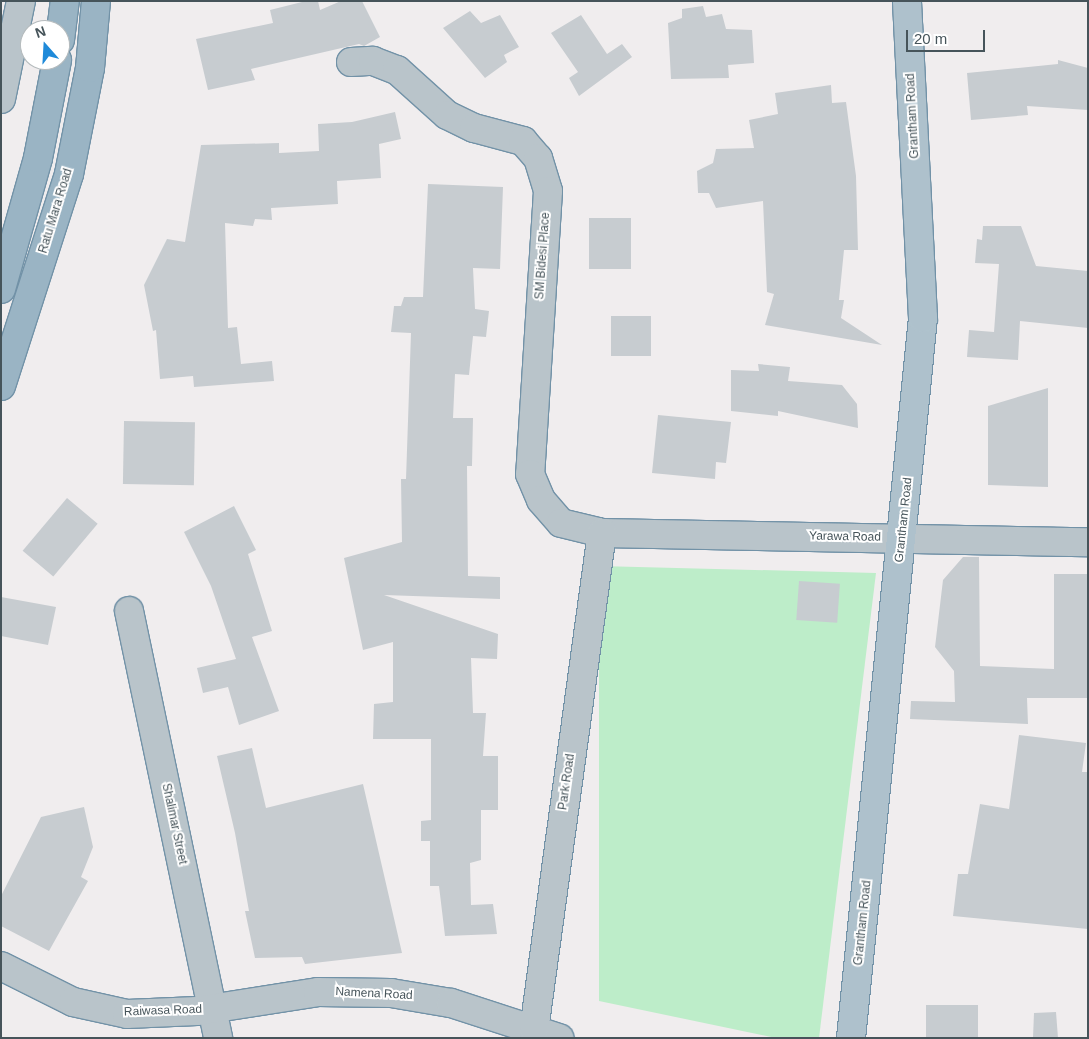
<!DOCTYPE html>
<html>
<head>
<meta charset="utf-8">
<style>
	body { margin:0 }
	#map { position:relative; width:1089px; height:1039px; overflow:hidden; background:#f0edee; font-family:Arial,sans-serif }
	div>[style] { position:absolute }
	.green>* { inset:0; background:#bdedc9 }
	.building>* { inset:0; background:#c7ccd0; transform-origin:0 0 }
	.roads { filter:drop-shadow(1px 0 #7292a7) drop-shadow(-1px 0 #7292a7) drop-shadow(0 1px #7292a7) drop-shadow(0 -1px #7292a7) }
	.minor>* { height:28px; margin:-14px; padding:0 14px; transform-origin:14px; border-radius:14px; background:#b9c4ca }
	.primary>* { height:28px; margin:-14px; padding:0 14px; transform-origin:14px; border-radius:14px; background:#aec1cc }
	.trunk>* { height:28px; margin:-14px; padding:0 14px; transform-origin:14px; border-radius:14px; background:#9ab4c4 }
	span { translate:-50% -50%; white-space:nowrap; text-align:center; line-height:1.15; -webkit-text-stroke:4px #fff; paint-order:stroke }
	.street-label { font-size:12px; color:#46545a }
	.frame { position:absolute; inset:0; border:2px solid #46545a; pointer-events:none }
	.north { position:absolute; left:20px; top:20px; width:50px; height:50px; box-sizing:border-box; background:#fff; border:1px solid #b5bbbd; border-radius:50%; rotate:341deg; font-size:14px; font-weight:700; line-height:20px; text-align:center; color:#46545a }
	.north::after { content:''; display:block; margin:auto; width:18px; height:22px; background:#1f8ad9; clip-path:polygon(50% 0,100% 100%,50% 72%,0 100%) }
	.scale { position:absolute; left:906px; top:30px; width:79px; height:22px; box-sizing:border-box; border:2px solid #46545a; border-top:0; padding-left:6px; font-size:15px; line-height:18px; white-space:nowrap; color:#46545a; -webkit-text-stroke:4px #fff; paint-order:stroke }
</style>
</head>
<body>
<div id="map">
	<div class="green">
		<div style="clip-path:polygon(599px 566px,876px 573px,819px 1038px,776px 1038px,599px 1001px)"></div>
	</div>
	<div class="building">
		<div style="clip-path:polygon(306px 1px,318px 1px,320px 10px,341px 1px,362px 1px,380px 37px,364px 46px,359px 44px,251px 69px,255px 80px,208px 90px,196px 39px,273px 23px,270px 10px)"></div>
		<div style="clip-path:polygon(703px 6px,706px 17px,722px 14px,726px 29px,752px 30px,754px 63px,728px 65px,729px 78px,671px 79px,668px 23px,682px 18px,682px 9px)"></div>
		<div style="clip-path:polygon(470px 11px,481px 23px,500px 15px,519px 47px,504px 55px,507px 62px,485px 78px,443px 28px)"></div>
		<div style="clip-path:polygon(581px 15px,607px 54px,622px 44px,632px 57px,579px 96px,569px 78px,578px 72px,551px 33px)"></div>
		<div style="clip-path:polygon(1058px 60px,1088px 68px,1088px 110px,1027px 106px,1028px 115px,971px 120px,967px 73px,1058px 64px)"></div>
		<div style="clip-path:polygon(831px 85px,832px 103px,846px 102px,856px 176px,858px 250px,844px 250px,839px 300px,844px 300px,841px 318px,882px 345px,765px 325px,774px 294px,767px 292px,763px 201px,716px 208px,709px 193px,698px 193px,697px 171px,713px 163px,716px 149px,754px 148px,749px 120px,778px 114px,775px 93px)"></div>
		<div style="clip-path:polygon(395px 112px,401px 139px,379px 144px,381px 178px,337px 181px,338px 204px,271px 208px,272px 220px,255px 219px,253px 226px,225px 223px,228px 328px,237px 327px,241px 364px,272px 361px,274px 381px,194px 387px,193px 376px,160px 379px,156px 330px,153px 331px,144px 285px,167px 239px,185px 242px,201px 145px,279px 143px,279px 153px,319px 151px,318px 124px,352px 122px)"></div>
		<div style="clip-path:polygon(428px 184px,503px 187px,500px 269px,473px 268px,475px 309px,489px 311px,486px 337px,473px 336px,469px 375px,455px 374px,453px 418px,473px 418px,472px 466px,467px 466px,468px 576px,500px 577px,500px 599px,384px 595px,498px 634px,497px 659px,471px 658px,473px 713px,486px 713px,483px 756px,498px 756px,498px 810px,481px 810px,481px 860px,470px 863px,471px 905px,493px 904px,497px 934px,445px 936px,439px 886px,430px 886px,430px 841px,421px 841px,421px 821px,431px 820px,431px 739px,373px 739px,374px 704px,393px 702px,393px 642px,363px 650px,344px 558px,402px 542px,401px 479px,406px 479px,411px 333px,391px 332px,394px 306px,401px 306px,404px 297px,423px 297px)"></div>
		<div style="left:631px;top:218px;width:51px;height:42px;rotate:90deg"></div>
		<div style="clip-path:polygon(983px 226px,1021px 226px,1036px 266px,1088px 271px,1088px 328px,1020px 321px,1018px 360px,967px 357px,969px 330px,994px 332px,999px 264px,975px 263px,977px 239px,982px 240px)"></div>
		<div style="left:611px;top:316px;width:40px;height:40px"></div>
		<div style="clip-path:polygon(758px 364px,790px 367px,788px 381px,842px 385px,857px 404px,858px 428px,778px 411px,778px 416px,731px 411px,731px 370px,759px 371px)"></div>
		<div style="clip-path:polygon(1048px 388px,1048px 487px,988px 485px,988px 406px)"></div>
		<div style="clip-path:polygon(658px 415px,731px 422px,726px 463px,716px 462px,715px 479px,652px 473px)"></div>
		<div style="left:124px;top:421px;width:71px;height:63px;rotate:1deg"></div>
		<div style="left:67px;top:498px;width:40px;height:69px;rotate:40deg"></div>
		<div style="clip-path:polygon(234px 506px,256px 550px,248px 554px,272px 631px,252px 637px,279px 711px,239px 725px,228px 687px,203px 693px,197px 668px,236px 659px,211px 586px,184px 532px)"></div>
		<div style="clip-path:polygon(963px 557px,979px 557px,980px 666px,1054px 669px,1054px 574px,1088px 574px,1088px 698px,1027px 698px,1028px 724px,910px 719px,911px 701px,955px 702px,954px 671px,935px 647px,943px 580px)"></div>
		<div style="left:799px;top:581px;width:41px;height:39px;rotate:4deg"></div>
		<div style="clip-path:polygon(1px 597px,56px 607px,48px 645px,1px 636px)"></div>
		<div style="clip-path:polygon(1019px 735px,1086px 743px,1082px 772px,1088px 772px,1088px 929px,953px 916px,958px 874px,968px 874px,980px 804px,1009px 809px)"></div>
		<div style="clip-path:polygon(252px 748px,266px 808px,363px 784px,402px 953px,305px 964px,302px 957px,255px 958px,245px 911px,249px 911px,235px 833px,217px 756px)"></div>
		<div style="clip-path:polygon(84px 807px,93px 847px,81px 877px,88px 881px,49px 951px,1px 926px,1px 896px,41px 817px)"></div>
		<div style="left:926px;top:1005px;width:52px;height:33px"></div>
		<div style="clip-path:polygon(1056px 1012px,1058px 1038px,1033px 1038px,1034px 1013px)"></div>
	</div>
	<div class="roads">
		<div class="minor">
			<div style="left:351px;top:62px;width:22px;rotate:-3deg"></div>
			<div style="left:373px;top:61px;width:26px;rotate:21deg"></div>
			<div style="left:397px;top:70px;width:67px;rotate:42deg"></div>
			<div style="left:447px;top:115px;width:30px;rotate:26deg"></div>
			<div style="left:474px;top:128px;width:51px;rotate:14.9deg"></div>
			<div style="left:523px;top:141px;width:23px;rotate:49deg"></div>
			<div style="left:538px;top:158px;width:34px;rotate:73deg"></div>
			<div style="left:548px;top:191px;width:284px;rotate:93.6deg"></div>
			<div style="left:530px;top:474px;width:28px;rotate:67deg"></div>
			<div style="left:541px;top:500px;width:30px;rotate:49deg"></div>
			<div style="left:561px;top:523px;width:42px;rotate:13.7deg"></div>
			<div style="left:602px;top:533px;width:486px;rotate:1.1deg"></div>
			<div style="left:1px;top:99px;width:100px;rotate:-78.5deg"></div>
			<div style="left:129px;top:611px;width:436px;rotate:78.2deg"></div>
			<div style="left:1px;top:966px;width:80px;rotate:26.6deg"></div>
			<div style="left:73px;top:1002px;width:55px;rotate:12.5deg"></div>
			<div style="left:127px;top:1014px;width:70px;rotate:-2.5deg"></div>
			<div style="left:197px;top:1011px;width:122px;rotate:-8.9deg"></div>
			<div style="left:318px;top:992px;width:73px;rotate:0.8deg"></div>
			<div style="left:391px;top:993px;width:61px;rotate:9.5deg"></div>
			<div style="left:451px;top:1003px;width:114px;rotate:18deg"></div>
			<div style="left:534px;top:1030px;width:502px;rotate:-82.21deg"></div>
		</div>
		<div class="primary">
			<div style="left:851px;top:1038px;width:724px;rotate:-84.29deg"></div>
			<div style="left:923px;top:318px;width:317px;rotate:-92.9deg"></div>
		</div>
		<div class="trunk">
			<div style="left:60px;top:40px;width:39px;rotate:-83deg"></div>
			<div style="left:1px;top:289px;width:136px;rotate:-74.2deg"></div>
			<div style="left:38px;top:158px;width:100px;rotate:-79deg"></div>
			<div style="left:1px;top:386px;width:223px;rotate:-72.2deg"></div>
			<div style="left:69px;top:174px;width:108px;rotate:-78.8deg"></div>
			<div style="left:90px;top:68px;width:67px;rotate:-84.9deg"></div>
		</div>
	</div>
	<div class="street-label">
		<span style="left:913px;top:116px;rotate:-93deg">Grantham Road</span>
		<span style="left:56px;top:211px;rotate:-73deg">Ratu Mara Road</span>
		<span style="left:543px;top:256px;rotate:-86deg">SM Bidesi Place</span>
		<span style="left:904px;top:520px;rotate:-84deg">Grantham Road</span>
		<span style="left:845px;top:537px;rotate:1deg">Yarawa Road</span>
		<span style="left:567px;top:782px;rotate:-82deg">Park Road</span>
		<span style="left:174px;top:824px;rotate:78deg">Shalimar Street</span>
		<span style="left:863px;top:923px;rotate:-84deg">Grantham Road</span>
		<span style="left:374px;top:994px;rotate:3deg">Namena Road</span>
		<span style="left:163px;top:1011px;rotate:-2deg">Raiwasa Road</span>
	</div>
	<div class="frame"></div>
	<div class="north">N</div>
	<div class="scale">20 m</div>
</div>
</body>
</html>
